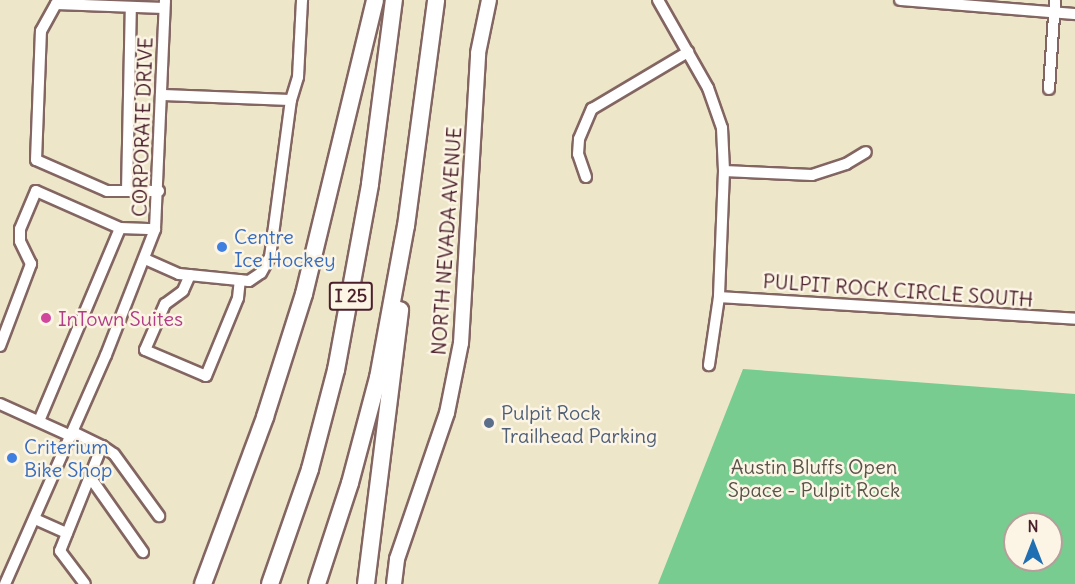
<!DOCTYPE html>
<html>
<head>
<meta charset="utf-8">
<style>
	body { margin:0 }
	#map { position:relative; width:1075px; height:584px; overflow:hidden; background:#ede6c8; font-family:Delius,sans-serif }
	div>[style] { position:absolute }
	.green>* { inset:0; background:#78cc8f }
	.roads { filter:drop-shadow(2px 0 #836562) drop-shadow(-2px 0 #836562) drop-shadow(0 2px #836562) drop-shadow(0 -2px #836562) }
	.minor>* { height:10px; margin:-5px; padding:0 5px; transform-origin:5px; border-radius:5px; background:#fff }
	.major>* { height:14px; margin:-7px; padding:0 7px; transform-origin:7px; border-radius:7px; background:#fff }
	.highway>* { height:16px; margin:-8px; padding:0 8px; transform-origin:8px; border-radius:8px; background:#fff }
	.dots>* { width:16px; height:16px; translate:-50% -50%; box-sizing:border-box; border:3px solid #fcf5e5; border-radius:50% }
	span { translate:-50% -50%; white-space:nowrap; text-align:center; line-height:1.15; -webkit-text-stroke:5px #fcf5e5; paint-order:stroke }
	.shield-label span { padding:2px 4px; background:#fcf5e5; border:2px solid; border-radius:4px; -webkit-text-stroke-width:0 }
	.shield-label { font-size:18px; color:#4a1f2b; font-weight:700 }
	.street-label { font-size:20px; color:#4a1f2b }
	.shop-label { font-size:20px; color:#366cbe }
	.left { translate:0 -50%; text-align:left }
	.hotel-label { font-size:20px; color:#b23c85 }
	.service-label { font-size:20px; color:#4e5e75 }
	.park-label { font-size:20px; color:#585349 }
	.north { position:absolute; left:1003px; top:512px; width:60px; height:60px; box-sizing:border-box; background:#fcf5e5; border:2px solid #b59f9b; border-radius:50%; rotate:0deg; font-size:16px; font-weight:700; line-height:24px; text-align:center; color:#4a1f2b }
	.north::after { content:''; display:block; margin:auto; width:21px; height:27px; background:#1f6fb2; clip-path:polygon(50% 0,100% 100%,50% 72%,0 100%) }
</style>
</head>
<body>
<div id="map">
	<div class="green">
		<div style="clip-path:polygon(evenodd,743px 369px,1075px 394px,1075px 584px,658px 584px,743px 369px,1015px 524px,1051px 524px,1051px 560px,1015px 560px,1015px 524px)"></div>
	</div>
	<div class="roads">
		<div class="minor">
			<div style="left:658px;top:0;width:101px;rotate:60.4deg"></div>
			<div style="left:708px;top:88px;width:42px;rotate:70.7deg"></div>
			<div style="left:722px;top:128px;width:43px;rotate:87.3deg"></div>
			<div style="left:724px;top:171px;width:126px;rotate:92.3deg"></div>
			<div style="left:719px;top:297px;width:69px;rotate:98.4deg"></div>
			<div style="left:900px;top:0;width:176px;rotate:4.6deg"></div>
			<div style="left:1049px;top:89px;width:89px;rotate:-86.1deg"></div>
			<div style="left:291px;top:100px;width:24px;rotate:-73deg"></div>
			<div style="left:298px;top:77px;width:77px;rotate:-87deg"></div>
			<div style="left:724px;top:171px;width:88px;rotate:2.6deg"></div>
			<div style="left:812px;top:175px;width:36px;rotate:-18deg"></div>
			<div style="left:846px;top:164px;width:23px;rotate:-31deg"></div>
			<div style="left:586px;top:177px;width:24px;rotate:-109deg"></div>
			<div style="left:578px;top:154px;width:15px;rotate:-86deg"></div>
			<div style="left:579px;top:139px;width:33px;rotate:-67deg"></div>
			<div style="left:592px;top:109px;width:112px;rotate:-30.7deg"></div>
			<div style="left:127px;top:191px;width:184px;rotate:-88.8deg"></div>
			<div style="left:159px;top:191px;width:52px;rotate:180deg"></div>
			<div style="left:107px;top:191px;width:77px;rotate:-156.4deg"></div>
			<div style="left:36px;top:160px;width:129px;rotate:-87.8deg"></div>
			<div style="left:41px;top:31px;width:31px;rotate:-61deg"></div>
			<div style="left:56px;top:4px;width:108px;rotate:2.1deg"></div>
			<div style="left:145px;top:259px;width:37px;rotate:24deg"></div>
			<div style="left:179px;top:274px;width:70px;rotate:5.7deg"></div>
			<div style="left:249px;top:281px;width:14px;rotate:-34deg"></div>
			<div style="left:261px;top:273px;width:18px;rotate:-61deg"></div>
			<div style="left:270px;top:257px;width:158px;rotate:-82.4deg"></div>
			<div style="left:291px;top:100px;width:129px;rotate:-177.8deg"></div>
			<div style="left:190px;top:275px;width:17px;rotate:114deg"></div>
			<div style="left:183px;top:291px;width:22px;rotate:144deg"></div>
			<div style="left:165px;top:304px;width:50px;rotate:113.5deg"></div>
			<div style="left:145px;top:350px;width:66px;rotate:23.1deg"></div>
			<div style="left:206px;top:376px;width:84px;rotate:-67.7deg"></div>
			<div style="left:238px;top:298px;width:18px;rotate:-84deg"></div>
			<div style="left:719px;top:297px;width:357px;rotate:3.5deg"></div>
			<div style="left:0;top:346px;width:88px;rotate:-69.3deg"></div>
			<div style="left:31px;top:264px;width:25px;rotate:-116deg"></div>
			<div style="left:20px;top:241px;width:12px;rotate:-90deg"></div>
			<div style="left:20px;top:229px;width:41px;rotate:-67.2deg"></div>
			<div style="left:36px;top:191px;width:92px;rotate:23.8deg"></div>
			<div style="left:120px;top:228px;width:35px;rotate:2deg"></div>
			<div style="left:0;top:404px;width:78px;rotate:24.3deg"></div>
			<div style="left:39px;top:421px;width:209px;rotate:-67.2deg"></div>
			<div style="left:73px;top:432px;width:32px;rotate:26deg"></div>
			<div style="left:102px;top:446px;width:113px;rotate:111.8deg"></div>
			<div style="left:60px;top:551px;width:41px;rotate:52.9deg"></div>
			<div style="left:102px;top:446px;width:14px;rotate:34deg"></div>
			<div style="left:114px;top:454px;width:77px;rotate:54deg"></div>
			<div style="left:90px;top:477px;width:92px;rotate:54.8deg"></div>
			<div style="left:35px;top:519px;width:35px;rotate:24deg"></div>
			<div style="left:5px;top:584px;width:250px;rotate:-66.2deg"></div>
			<div style="left:106px;top:355px;width:135px;rotate:-68.7deg"></div>
			<div style="left:155px;top:229px;width:229px;rotate:-87.5deg"></div>
		</div>
		<div class="major">
			<div style="left:394px;top:584px;width:25px;rotate:-83deg"></div>
			<div style="left:397px;top:559px;width:154px;rotate:-71.1deg"></div>
			<div style="left:447px;top:413px;width:71px;rotate:-78.7deg"></div>
			<div style="left:461px;top:343px;width:290px;rotate:-86.6deg"></div>
			<div style="left:478px;top:53px;width:54px;rotate:-78.3deg"></div>
		</div>
		<div class="highway">
			<div style="left:203px;top:584px;width:178px;rotate:-69.6deg"></div>
			<div style="left:265px;top:417px;width:129px;rotate:-72.4deg"></div>
			<div style="left:304px;top:294px;width:302px;rotate:-76.4deg"></div>
			<div style="left:270px;top:584px;width:122px;rotate:-70.8deg"></div>
			<div style="left:310px;top:469px;width:102px;rotate:-75.3deg"></div>
			<div style="left:336px;top:370px;width:189px;rotate:-79.6deg"></div>
			<div style="left:370px;top:184px;width:186px;rotate:-82.6deg"></div>
			<div style="left:317px;top:584px;width:106px;rotate:-71.9deg"></div>
			<div style="left:350px;top:483px;width:109px;rotate:-75.1deg"></div>
			<div style="left:378px;top:378px;width:155px;rotate:-79.6deg"></div>
			<div style="left:406px;top:226px;width:228px;rotate:-82.4deg"></div>
			<div style="left:366px;top:584px;width:276px;rotate:-82.9deg"></div>
		</div>
	</div>
	<div class="dots">
		<div style="left:222px;top:247px;background:#3f7fe0"></div>
		<div style="left:46px;top:318px;background:#d1479c"></div>
		<div style="left:489px;top:423px;background:#5c6f8a"></div>
		<div style="left:12px;top:458px;background:#3f7fe0"></div>
	</div>
	<div class="shield-label">
		<span style="left:351px;top:296px">I 25</span>
	</div>
	<div class="street-label">
		<span style="left:142px;top:127px;rotate:-88deg">CORPORATE DRIVE</span>
		<span style="left:446px;top:241px;rotate:-86deg">NORTH NEVADA AVENUE</span>
		<span style="left:898px;top:290px;rotate:4deg">PULPIT ROCK CIRCLE SOUTH</span>
	</div>
	<div class="shop-label">
		<span class="left" style="left:234px;top:248px">Centre<br>Ice Hockey</span>
		<span class="left" style="left:24px;top:458px">Criterium<br>Bike Shop</span>
	</div>
	<div class="hotel-label">
		<span class="left" style="left:58px;top:318px">InTown Suites</span>
	</div>
	<div class="service-label">
		<span class="left" style="left:501px;top:424px">Pulpit Rock<br>Trailhead Parking</span>
	</div>
	<div class="park-label">
		<span style="left:814px;top:478px">Austin Bluffs Open<br>Space - Pulpit Rock</span>
	</div>
	<div class="north">N</div>
</div>
</body>
</html>
